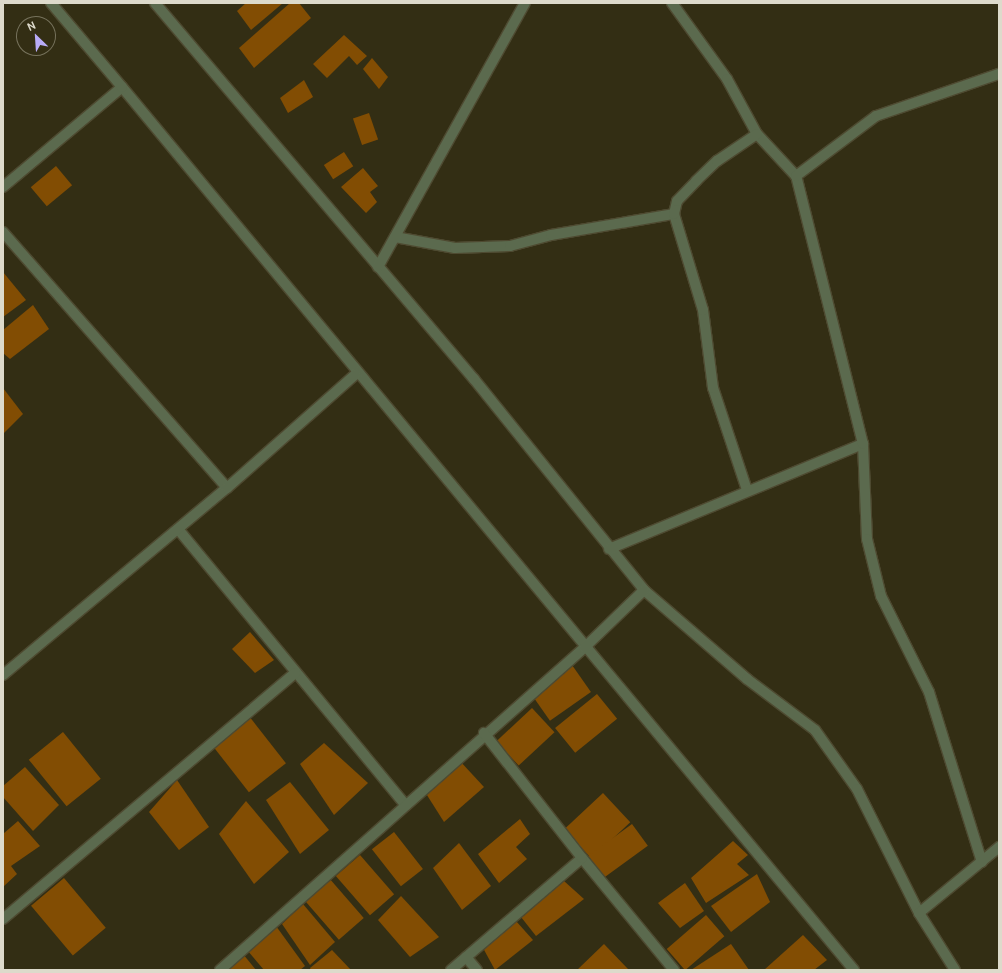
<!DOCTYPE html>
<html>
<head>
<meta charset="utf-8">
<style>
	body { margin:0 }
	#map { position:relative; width:1002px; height:973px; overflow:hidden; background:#332e14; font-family:Cabin,sans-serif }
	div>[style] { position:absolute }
	.building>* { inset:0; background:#824d03; transform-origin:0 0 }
	.roads { filter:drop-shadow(1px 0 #4e4a31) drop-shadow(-1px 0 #4e4a31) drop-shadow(0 1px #4e4a31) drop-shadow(0 -1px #4e4a31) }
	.street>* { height:10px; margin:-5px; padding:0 5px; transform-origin:5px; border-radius:5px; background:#5b6a4e }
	span { translate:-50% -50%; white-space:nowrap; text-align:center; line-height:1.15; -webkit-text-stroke:3.5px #332e14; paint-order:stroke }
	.frame { position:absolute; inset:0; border:4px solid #dddacb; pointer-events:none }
	.north { position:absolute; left:16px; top:16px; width:40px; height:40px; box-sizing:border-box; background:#332e14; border:1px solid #77735d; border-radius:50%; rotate:335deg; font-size:11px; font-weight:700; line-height:16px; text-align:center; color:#dddacb }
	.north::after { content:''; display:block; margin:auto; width:14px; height:18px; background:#b8abf7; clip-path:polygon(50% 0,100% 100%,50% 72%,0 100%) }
</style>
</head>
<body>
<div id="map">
	<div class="building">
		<div style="clip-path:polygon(246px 3px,283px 3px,251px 30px,237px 11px)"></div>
		<div style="clip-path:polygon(290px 3px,299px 3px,311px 18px,254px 68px,239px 48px)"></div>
		<div style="clip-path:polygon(344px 35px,367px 56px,357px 65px,349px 56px,327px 78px,313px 64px)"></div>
		<div style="clip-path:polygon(372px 58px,388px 77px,379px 89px,363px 69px)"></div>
		<div style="clip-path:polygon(304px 80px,313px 97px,288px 113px,280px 98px)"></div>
		<div style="left:369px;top:113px;width:28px;height:17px;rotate:71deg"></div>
		<div style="left:344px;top:152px;width:17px;height:24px;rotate:57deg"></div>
		<div style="left:56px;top:166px;width:25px;height:33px;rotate:50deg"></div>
		<div style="clip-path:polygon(363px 168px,378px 186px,370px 192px,377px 202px,366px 213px,341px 187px)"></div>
		<div style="clip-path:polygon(3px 272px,26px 300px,3px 317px)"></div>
		<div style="clip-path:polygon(33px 305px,49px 329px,10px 359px,3px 353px,3px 330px)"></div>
		<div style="clip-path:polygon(3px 388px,23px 414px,3px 434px)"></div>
		<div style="clip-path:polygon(250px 632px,274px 660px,255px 673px,232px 649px)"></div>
		<div style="left:572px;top:665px;width:33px;height:50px;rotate:55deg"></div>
		<div style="left:597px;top:694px;width:32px;height:54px;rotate:51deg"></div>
		<div style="left:532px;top:708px;width:33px;height:49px;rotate:47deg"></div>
		<div style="left:249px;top:716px;width:60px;height:47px;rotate:52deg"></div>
		<div style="left:63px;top:732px;width:60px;height:44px;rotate:51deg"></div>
		<div style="clip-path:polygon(324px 743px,368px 783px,334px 815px,300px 764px)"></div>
		<div style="clip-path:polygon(459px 760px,484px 787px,444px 822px,425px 792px)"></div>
		<div style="clip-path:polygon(25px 767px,59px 805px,33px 831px,3px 797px,3px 786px)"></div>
		<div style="clip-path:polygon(177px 780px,209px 827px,179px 850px,149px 812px)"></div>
		<div style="clip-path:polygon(290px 782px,329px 830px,300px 854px,266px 800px)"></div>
		<div style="left:603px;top:793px;width:40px;height:53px;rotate:47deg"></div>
		<div style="clip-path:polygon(246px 801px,289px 852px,254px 884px,219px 834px)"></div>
		<div style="clip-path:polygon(520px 819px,530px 834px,516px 847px,527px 859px,499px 883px,478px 854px)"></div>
		<div style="clip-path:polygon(18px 821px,40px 846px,11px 866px,17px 874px,3px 887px,3px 834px)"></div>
		<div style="left:632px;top:824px;width:27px;height:54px;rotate:54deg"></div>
		<div style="left:394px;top:832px;width:47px;height:28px;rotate:52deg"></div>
		<div style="clip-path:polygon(733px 841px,748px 855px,737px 864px,749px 875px,706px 903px,691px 878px)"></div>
		<div style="clip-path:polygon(459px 843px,491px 886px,462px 910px,433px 868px)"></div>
		<div style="left:360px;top:855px;width:52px;height:32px;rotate:49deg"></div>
		<div style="clip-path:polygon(757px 874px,770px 902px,731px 932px,711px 906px)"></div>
		<div style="left:64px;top:878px;width:65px;height:43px;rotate:50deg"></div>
		<div style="left:329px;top:878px;width:53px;height:33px;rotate:49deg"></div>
		<div style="clip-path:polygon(564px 881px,584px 899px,536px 936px,521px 917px)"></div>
		<div style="clip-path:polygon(685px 883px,704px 911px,680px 928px,658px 903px)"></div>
		<div style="clip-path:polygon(401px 896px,439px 937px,410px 957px,378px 920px)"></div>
		<div style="clip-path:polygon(303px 904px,335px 942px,310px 965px,282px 924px)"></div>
		<div style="left:706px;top:915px;width:28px;height:52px;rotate:49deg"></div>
		<div style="clip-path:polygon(516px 921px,533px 940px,495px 970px,483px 948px)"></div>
		<div style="clip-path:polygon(276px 926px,305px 966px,300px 970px,264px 970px,247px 950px)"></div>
		<div style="clip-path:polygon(803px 935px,827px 960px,814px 970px,764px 970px)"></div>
		<div style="clip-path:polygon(604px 944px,628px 969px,577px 970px)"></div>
		<div style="clip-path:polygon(731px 944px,749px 970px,691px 970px)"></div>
		<div style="clip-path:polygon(332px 950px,351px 970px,311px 970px,310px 968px)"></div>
		<div style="clip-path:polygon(243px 954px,256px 970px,226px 970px)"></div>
	</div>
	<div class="roads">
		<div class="street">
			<div style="left:155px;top:3px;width:493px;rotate:49.7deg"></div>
			<div style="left:474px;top:379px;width:271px;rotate:51.1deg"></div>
			<div style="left:644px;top:590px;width:136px;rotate:40.8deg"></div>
			<div style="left:747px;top:679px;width:85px;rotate:36.9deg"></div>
			<div style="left:815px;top:730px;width:72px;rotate:54.6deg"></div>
			<div style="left:857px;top:789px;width:139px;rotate:63.4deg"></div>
			<div style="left:919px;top:913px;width:67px;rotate:57.7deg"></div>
			<div style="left:672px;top:3px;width:94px;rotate:54.1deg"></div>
			<div style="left:727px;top:79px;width:63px;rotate:61.4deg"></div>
			<div style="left:757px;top:134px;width:57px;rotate:47.1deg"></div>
			<div style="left:122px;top:87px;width:1147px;rotate:50.34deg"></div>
			<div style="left:3px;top:187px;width:155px;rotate:-40deg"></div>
			<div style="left:122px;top:87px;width:110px;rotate:-130.2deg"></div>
			<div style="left:3px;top:232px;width:340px;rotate:48.8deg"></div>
			<div style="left:395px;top:237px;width:61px;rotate:10.4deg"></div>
			<div style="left:455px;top:248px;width:55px;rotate:-2.1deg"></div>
			<div style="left:510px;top:246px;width:42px;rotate:-15deg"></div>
			<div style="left:551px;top:235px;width:125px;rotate:-9.7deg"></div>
			<div style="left:378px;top:267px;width:302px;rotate:-60.9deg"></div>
			<div style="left:863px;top:444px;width:95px;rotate:87.6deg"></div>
			<div style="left:867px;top:539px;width:59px;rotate:76.2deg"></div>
			<div style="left:881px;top:596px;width:107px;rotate:63.4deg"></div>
			<div style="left:929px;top:692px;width:178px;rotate:72.7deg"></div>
			<div style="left:747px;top:490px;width:108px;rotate:-108.4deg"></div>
			<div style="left:713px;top:388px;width:79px;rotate:-97.3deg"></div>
			<div style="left:703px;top:310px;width:100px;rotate:-106.8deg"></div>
			<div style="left:674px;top:214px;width:13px;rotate:-77deg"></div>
			<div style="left:677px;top:201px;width:28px;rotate:-46deg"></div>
			<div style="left:696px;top:181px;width:29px;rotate:-44deg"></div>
			<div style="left:717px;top:161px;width:48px;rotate:-34deg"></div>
			<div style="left:178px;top:529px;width:357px;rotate:50.5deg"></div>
			<div style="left:609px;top:549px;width:275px;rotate:-22.5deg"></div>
			<div style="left:863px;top:444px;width:276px;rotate:-104deg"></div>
			<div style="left:796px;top:176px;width:100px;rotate:-36.9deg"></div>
			<div style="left:876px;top:116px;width:130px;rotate:-18.9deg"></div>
			<div style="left:3px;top:675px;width:292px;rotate:-39.9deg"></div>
			<div style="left:227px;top:488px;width:172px;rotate:-41.5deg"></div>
			<div style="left:582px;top:858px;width:145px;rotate:50.6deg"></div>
			<div style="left:919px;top:913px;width:104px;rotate:-39.5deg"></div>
			<div style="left:3px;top:919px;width:382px;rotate:-40.1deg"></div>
			<div style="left:466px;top:957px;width:17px;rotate:50deg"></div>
			<div style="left:220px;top:970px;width:486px;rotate:-41.5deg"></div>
			<div style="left:584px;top:648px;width:83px;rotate:-44deg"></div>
			<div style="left:451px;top:970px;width:172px;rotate:-40.5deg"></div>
			<div style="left:582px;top:858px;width:159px;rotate:-128.1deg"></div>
		</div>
	</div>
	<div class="frame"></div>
	<div class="north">N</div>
</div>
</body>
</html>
